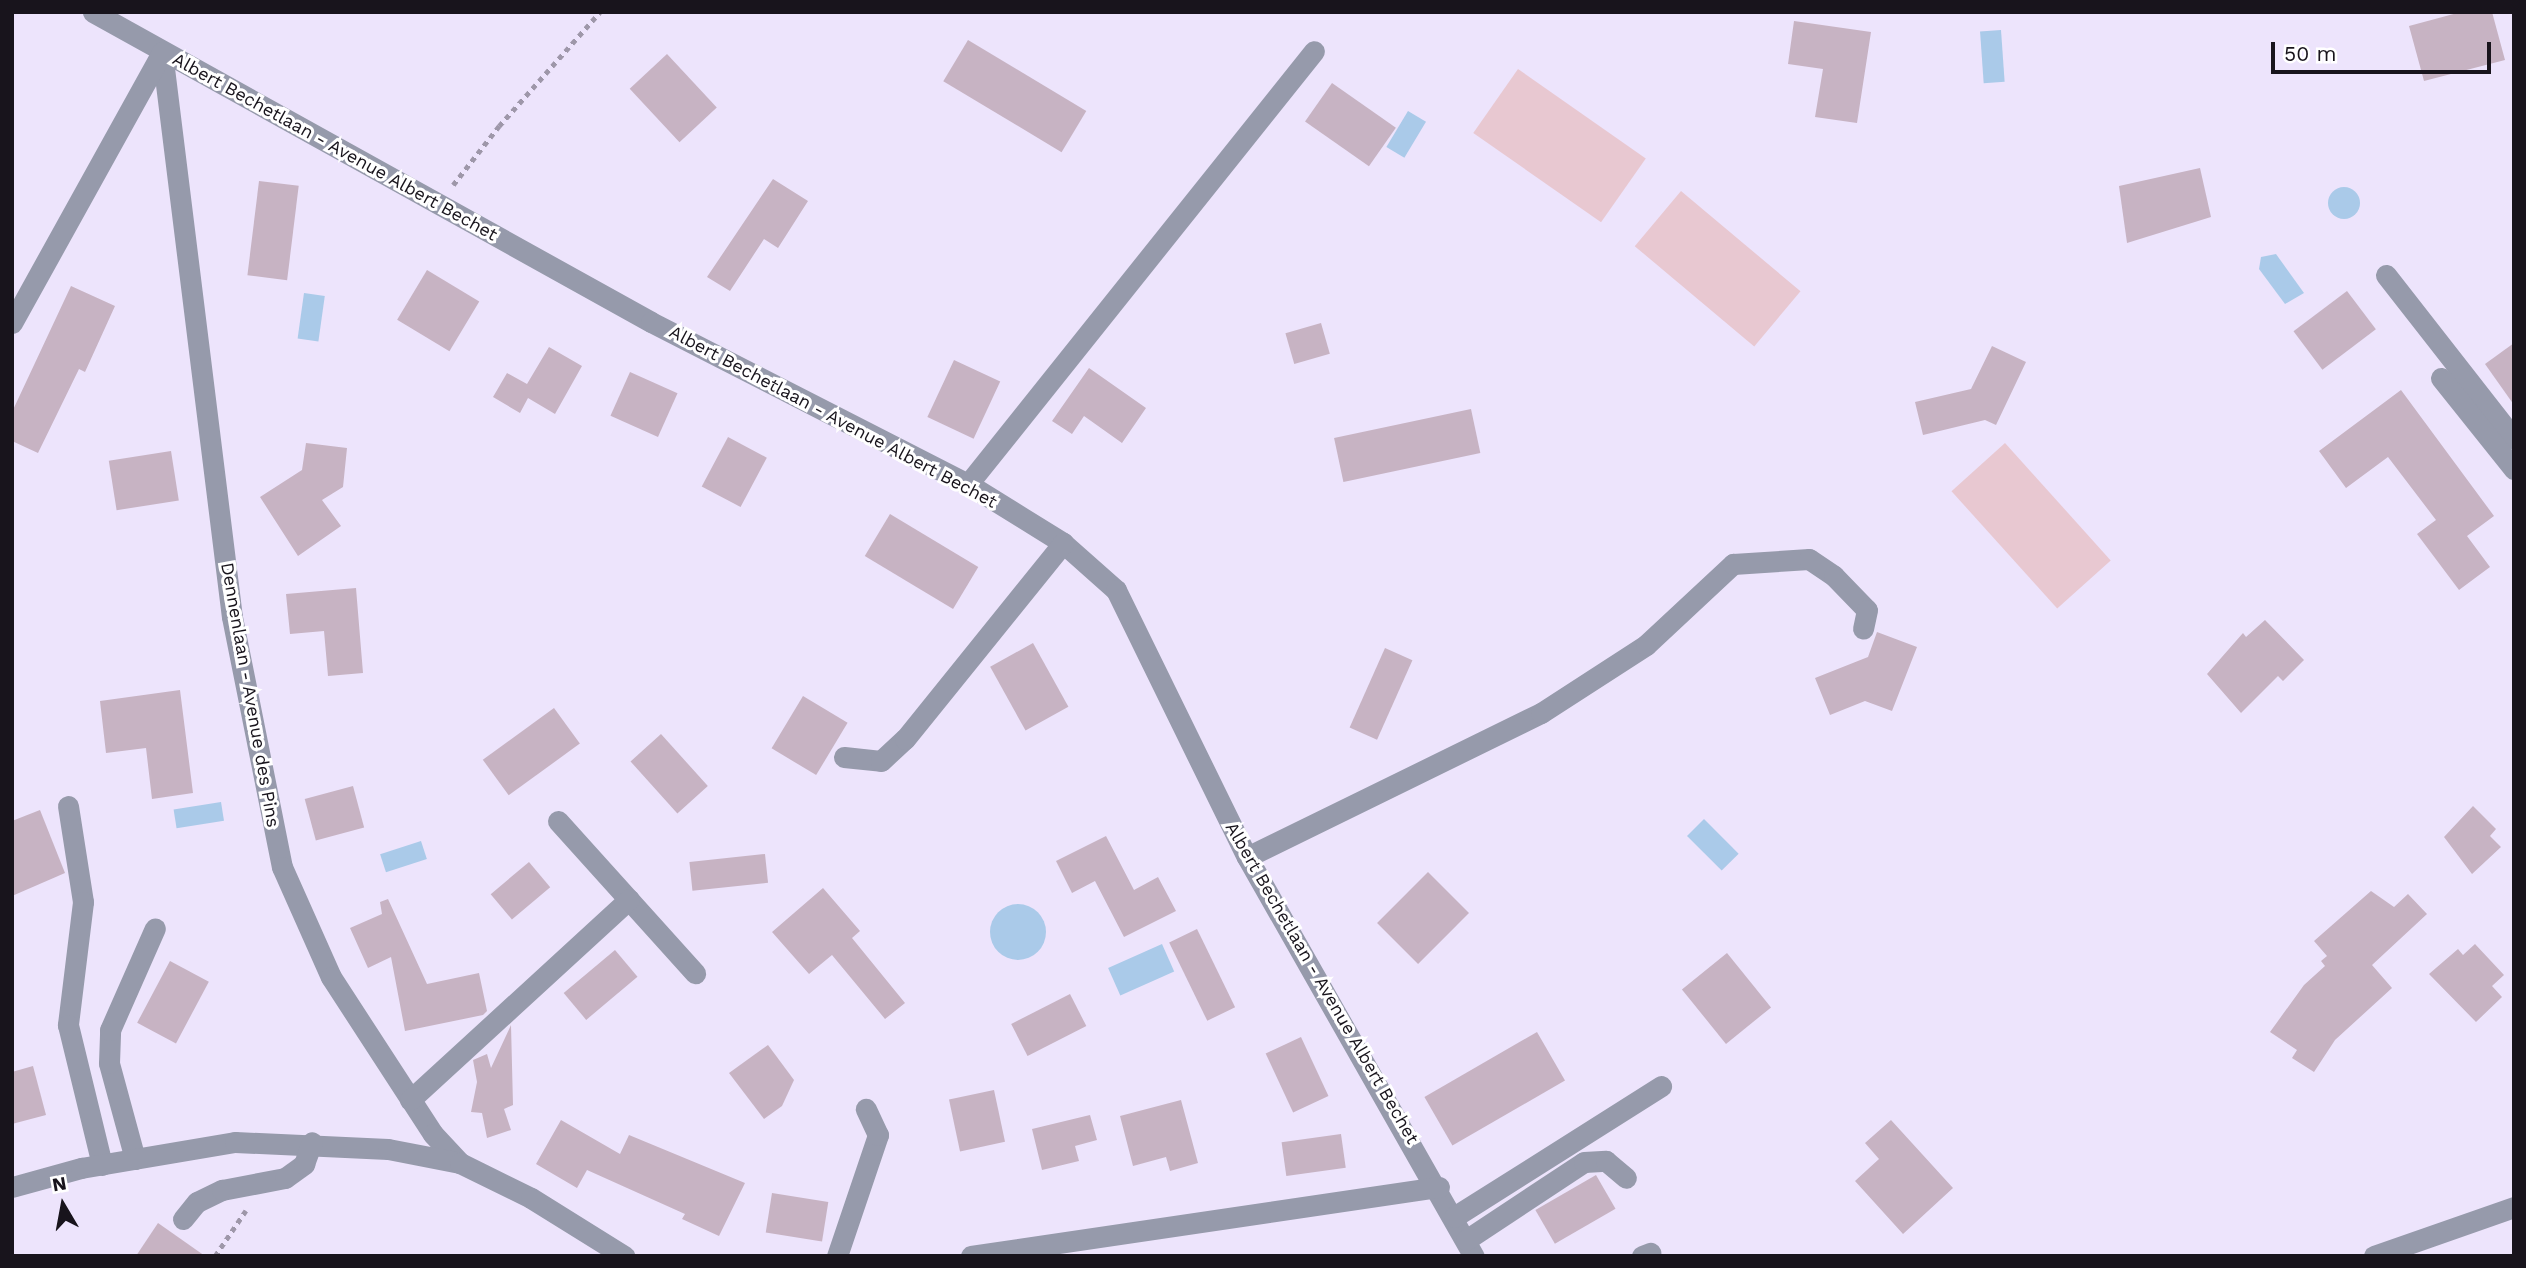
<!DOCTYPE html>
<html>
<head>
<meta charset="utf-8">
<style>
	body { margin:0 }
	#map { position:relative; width:2526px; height:1268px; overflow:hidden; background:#ede4fc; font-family:"Work Sans",sans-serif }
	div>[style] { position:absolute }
	.green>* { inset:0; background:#e8c8d1; transform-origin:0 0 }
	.water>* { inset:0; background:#aacae9; transform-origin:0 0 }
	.round { border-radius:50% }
	.building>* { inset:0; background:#c7b3c3; transform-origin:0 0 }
	.path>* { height:4.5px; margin-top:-2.25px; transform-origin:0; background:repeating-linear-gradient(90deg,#9e97a9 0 5px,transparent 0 10px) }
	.minor>* { height:21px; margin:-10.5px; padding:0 10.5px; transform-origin:10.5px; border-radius:10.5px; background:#969aab }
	span { translate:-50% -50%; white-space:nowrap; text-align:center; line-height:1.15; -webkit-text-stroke:6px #fff; paint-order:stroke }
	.street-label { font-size:18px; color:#18141c }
	.frame { position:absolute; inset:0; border:14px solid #18141c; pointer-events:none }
	.north { position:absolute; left:28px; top:1170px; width:70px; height:70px; -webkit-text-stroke:5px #fff; paint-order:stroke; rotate:350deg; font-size:19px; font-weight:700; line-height:28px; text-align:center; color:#18141c }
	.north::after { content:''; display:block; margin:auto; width:24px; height:32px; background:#18141c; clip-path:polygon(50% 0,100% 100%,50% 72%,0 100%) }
	.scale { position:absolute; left:2271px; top:42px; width:220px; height:32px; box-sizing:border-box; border:4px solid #18141c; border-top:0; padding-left:9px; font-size:21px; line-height:24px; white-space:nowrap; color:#18141c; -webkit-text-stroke:5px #fff; paint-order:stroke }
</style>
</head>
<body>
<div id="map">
	<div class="green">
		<div style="left:1518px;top:69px;width:156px;height:78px;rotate:35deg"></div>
		<div style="left:1681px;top:191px;width:156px;height:72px;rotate:40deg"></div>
		<div style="left:2005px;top:443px;width:158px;height:72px;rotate:48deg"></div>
	</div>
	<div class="water">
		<div style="left:2001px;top:30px;width:52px;height:21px;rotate:86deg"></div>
		<div style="left:1408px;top:111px;width:21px;height:42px;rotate:31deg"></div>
		<div class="round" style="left:2328px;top:187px;width:32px;height:32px"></div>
		<div style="clip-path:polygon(2276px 254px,2304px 293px,2285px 304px,2259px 269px,2261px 257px)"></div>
		<div style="left:304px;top:293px;width:21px;height:46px;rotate:8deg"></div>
		<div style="left:221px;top:802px;width:19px;height:48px;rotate:81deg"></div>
		<div style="left:1704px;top:819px;width:49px;height:24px;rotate:45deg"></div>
		<div style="left:421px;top:841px;width:19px;height:43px;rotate:72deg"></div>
		<div class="round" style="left:990px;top:904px;width:56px;height:56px"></div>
		<div style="left:1162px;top:944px;width:30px;height:59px;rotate:66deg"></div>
	</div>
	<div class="building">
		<div style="clip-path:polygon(2461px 12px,2492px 12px,2505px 60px,2424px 81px,2409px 26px)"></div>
		<div style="clip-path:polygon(1794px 21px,1871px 32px,1857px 123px,1815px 117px,1823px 69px,1788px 64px)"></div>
		<div style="left:968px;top:40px;width:138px;height:48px;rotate:31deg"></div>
		<div style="left:667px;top:54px;width:73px;height:51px;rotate:47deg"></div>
		<div style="left:1332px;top:83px;width:78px;height:47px;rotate:35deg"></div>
		<div style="clip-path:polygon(2200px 168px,2211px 217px,2127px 243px,2119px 186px)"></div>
		<div style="clip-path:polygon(773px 179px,808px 201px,778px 248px,764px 239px,730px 291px,707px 277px)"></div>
		<div style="left:259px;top:181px;width:40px;height:95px;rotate:7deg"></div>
		<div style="left:427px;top:270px;width:61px;height:58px;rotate:31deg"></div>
		<div style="clip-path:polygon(71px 286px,115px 306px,85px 372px,79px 369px,38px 453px,12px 441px,12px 412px)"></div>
		<div style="left:2347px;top:291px;width:48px;height:67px;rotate:53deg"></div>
		<div style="left:1321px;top:323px;width:32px;height:37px;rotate:74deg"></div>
		<div style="clip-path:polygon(2514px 343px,2514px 405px,2485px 364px)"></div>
		<div style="clip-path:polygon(1992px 346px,2026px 362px,1996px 425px,1985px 420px,1923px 435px,1915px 402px,1971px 389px)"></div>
		<div style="clip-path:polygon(549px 347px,582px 366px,555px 414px,528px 398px,520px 413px,493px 397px,507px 373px,527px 384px)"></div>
		<div style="left:954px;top:360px;width:51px;height:63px;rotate:25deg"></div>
		<div style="clip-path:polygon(1089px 368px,1146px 408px,1122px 443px,1084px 416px,1072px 434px,1052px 421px)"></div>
		<div style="left:630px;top:372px;width:52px;height:48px;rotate:24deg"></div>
		<div style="clip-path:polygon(2401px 390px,2494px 516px,2467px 536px,2490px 567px,2459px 590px,2417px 534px,2436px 520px,2388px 457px,2346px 488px,2319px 451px)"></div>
		<div style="left:1471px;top:409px;width:45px;height:140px;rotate:78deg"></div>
		<div style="left:728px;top:437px;width:44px;height:56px;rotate:28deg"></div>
		<div style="clip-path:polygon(306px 443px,347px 448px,343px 487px,322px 500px,341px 526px,298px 556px,260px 497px,302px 470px)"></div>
		<div style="left:171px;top:451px;width:50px;height:63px;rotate:81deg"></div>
		<div style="left:890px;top:514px;width:103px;height:49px;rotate:31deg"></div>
		<div style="clip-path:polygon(356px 588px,363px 673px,328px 676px,324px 631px,290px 634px,286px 594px)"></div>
		<div style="clip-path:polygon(2265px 620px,2304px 660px,2283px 681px,2278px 676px,2241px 713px,2207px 674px,2243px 633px,2246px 637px)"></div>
		<div style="clip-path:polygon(1877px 632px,1917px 647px,1892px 711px,1865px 701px,1830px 715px,1815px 678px,1868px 657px)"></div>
		<div style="left:1033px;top:643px;width:73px;height:49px;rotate:61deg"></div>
		<div style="left:1385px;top:648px;width:30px;height:87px;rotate:24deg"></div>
		<div style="clip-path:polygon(180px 690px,193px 793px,152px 799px,146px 748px,106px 753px,100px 701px)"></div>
		<div style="left:803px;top:696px;width:52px;height:61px;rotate:31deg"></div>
		<div style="left:554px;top:708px;width:44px;height:88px;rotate:54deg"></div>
		<div style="left:661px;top:734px;width:70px;height:41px;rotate:48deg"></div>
		<div style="left:353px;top:786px;width:43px;height:50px;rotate:75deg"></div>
		<div style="clip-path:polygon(2473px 806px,2496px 829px,2490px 836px,2501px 847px,2472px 874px,2444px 837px)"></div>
		<div style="clip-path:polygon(40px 810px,65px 873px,12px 896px,12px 821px)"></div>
		<div style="clip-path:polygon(1106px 836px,1134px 890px,1158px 877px,1176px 911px,1124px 937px,1095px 881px,1072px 893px,1056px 861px)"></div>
		<div style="left:765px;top:854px;width:29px;height:76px;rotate:84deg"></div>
		<div style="left:529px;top:862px;width:33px;height:50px;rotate:50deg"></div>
		<div style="left:1428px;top:872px;width:58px;height:72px;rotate:45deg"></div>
		<div style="clip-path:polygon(823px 888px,860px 931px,852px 938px,905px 1003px,885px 1019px,832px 955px,809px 974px,772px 932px)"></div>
		<div style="clip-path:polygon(2371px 891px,2394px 907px,2408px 894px,2427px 914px,2372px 965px,2392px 988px,2335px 1040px,2314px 1072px,2292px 1058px,2297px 1050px,2270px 1032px,2304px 985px,2325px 966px,2321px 961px,2327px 956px,2314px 941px)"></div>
		<div style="clip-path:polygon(388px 899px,427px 984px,479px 973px,487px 1011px,483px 1015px,405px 1031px,391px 957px,368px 968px,350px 928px,382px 914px,380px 902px)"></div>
		<div style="left:1197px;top:929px;width:87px;height:31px;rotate:64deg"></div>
		<div style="clip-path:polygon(2475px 944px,2504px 975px,2492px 986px,2502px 997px,2476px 1022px,2429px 974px,2458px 949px,2463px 955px)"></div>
		<div style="left:615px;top:950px;width:35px;height:67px;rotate:50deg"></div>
		<div style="left:1727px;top:953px;width:70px;height:58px;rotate:51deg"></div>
		<div style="left:170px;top:961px;width:44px;height:70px;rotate:28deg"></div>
		<div style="left:1070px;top:994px;width:36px;height:66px;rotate:63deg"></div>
		<div style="clip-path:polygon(511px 1025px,513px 1105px,504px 1109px,511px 1130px,487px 1138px,482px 1113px,471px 1112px,477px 1082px,473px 1060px,487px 1054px,491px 1068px)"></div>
		<div style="left:1537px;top:1032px;width:56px;height:130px;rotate:60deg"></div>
		<div style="left:1301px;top:1037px;width:65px;height:39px;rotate:65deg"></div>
		<div style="clip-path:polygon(768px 1045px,794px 1080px,782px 1106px,764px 1119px,729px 1073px)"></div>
		<div style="clip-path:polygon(33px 1066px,46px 1115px,12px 1124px,12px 1072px)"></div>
		<div style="left:994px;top:1090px;width:53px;height:46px;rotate:78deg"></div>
		<div style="clip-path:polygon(1181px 1100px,1198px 1163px,1170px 1171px,1166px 1157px,1133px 1166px,1120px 1116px)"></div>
		<div style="clip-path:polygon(1090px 1115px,1097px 1140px,1075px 1146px,1079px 1161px,1042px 1170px,1032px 1129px)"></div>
		<div style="clip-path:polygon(561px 1120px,620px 1154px,629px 1135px,745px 1183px,719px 1236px,682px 1219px,685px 1214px,587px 1170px,577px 1188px,536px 1164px)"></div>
		<div style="clip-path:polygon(1891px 1120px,1953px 1188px,1903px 1234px,1855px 1181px,1879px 1159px,1865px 1143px)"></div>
		<div style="left:1341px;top:1134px;width:34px;height:60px;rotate:82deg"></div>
		<div style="left:1596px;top:1175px;width:39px;height:70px;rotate:60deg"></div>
		<div style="left:772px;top:1193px;width:57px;height:40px;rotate:9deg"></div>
		<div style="clip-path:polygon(158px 1223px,205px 1256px,136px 1256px)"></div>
	</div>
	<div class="path">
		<div style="left:453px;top:185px;width:75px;rotate:-52.1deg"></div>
		<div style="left:499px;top:126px;width:152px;rotate:-48.5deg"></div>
		<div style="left:215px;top:1256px;width:55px;rotate:-56deg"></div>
	</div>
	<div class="minor">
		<div style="left:93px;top:12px;width:638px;rotate:29.05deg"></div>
		<div style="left:651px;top:322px;width:356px;rotate:27.1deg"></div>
		<div style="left:968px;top:484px;width:112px;rotate:31.8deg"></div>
		<div style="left:1063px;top:543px;width:71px;rotate:41.6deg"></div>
		<div style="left:1116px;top:590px;width:297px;rotate:63.9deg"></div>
		<div style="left:1247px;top:857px;width:459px;rotate:60.4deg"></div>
		<div style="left:162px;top:52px;width:569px;rotate:82.94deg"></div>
		<div style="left:232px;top:617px;width:255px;rotate:78.7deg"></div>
		<div style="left:282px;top:867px;width:120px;rotate:66deg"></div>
		<div style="left:331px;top:977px;width:187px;rotate:57deg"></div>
		<div style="left:433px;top:1134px;width:40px;rotate:47deg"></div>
		<div style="left:2386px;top:275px;width:208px;rotate:52deg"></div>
		<div style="left:12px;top:323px;width:310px;rotate:-61deg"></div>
		<div style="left:2441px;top:378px;width:117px;rotate:51.3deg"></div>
		<div style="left:968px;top:484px;width:554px;rotate:-51.37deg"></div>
		<div style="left:844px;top:757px;width:37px;rotate:6deg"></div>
		<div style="left:881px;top:761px;width:33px;rotate:-43deg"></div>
		<div style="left:905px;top:739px;width:252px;rotate:-51.1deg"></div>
		<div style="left:68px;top:806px;width:97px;rotate:81.1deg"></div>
		<div style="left:83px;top:902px;width:124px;rotate:97deg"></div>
		<div style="left:68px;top:1025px;width:144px;rotate:76.3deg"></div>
		<div style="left:558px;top:821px;width:205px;rotate:48deg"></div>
		<div style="left:1247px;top:857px;width:327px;rotate:-26.1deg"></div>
		<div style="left:1541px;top:713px;width:125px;rotate:-32.9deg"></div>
		<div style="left:1646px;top:645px;width:119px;rotate:-43deg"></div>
		<div style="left:1733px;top:564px;width:76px;rotate:-3.8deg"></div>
		<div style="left:1809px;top:559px;width:30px;rotate:34deg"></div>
		<div style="left:1834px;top:576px;width:47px;rotate:45.9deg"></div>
		<div style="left:1867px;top:610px;width:19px;rotate:102deg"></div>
		<div style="left:410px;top:1100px;width:297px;rotate:-42.5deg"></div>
		<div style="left:135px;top:1159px;width:99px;rotate:-105.2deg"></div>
		<div style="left:109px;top:1063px;width:33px;rotate:-88deg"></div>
		<div style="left:110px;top:1030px;width:111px;rotate:-66.2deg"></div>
		<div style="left:12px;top:1187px;width:72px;rotate:-15.4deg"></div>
		<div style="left:81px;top:1168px;width:156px;rotate:-9.6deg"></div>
		<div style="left:235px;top:1142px;width:153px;rotate:2.6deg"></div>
		<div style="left:388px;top:1149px;width:73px;rotate:11deg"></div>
		<div style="left:460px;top:1163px;width:79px;rotate:26.2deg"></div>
		<div style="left:531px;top:1198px;width:110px;rotate:31.9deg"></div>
		<div style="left:1454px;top:1217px;width:245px;rotate:-32.3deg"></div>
		<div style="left:183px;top:1219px;width:22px;rotate:-51deg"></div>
		<div style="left:197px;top:1202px;width:28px;rotate:-26deg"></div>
		<div style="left:222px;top:1190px;width:64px;rotate:-10.8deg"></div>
		<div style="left:285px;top:1178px;width:24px;rotate:-36deg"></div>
		<div style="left:304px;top:1164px;width:23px;rotate:-70deg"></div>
		<div style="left:1466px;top:1240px;width:141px;rotate:-33.5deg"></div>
		<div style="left:1584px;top:1162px;width:22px;rotate:-3deg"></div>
		<div style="left:1606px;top:1161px;width:26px;rotate:40deg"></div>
		<div style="left:837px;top:1256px;width:128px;rotate:-71.3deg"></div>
		<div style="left:878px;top:1135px;width:29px;rotate:-115deg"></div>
		<div style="left:971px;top:1256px;width:473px;rotate:-8.4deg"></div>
		<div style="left:1642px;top:1256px;width:9px;rotate:-21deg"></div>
		<div style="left:2374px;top:1256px;width:148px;rotate:-19.3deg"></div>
	</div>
	<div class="street-label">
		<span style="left:335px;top:147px;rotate:29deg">Albert Bechetlaan - Avenue Albert Bechet</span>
		<span style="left:833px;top:417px;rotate:28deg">Albert Bechetlaan - Avenue Albert Bechet</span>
		<span style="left:250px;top:695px;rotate:80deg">Dennenlaan - Avenue des Pins</span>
		<span style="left:1322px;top:983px;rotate:60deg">Albert Bechetlaan - Avenue Albert Bechet</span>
	</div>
	<div class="frame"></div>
	<div class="north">N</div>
	<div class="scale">50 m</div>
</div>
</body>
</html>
